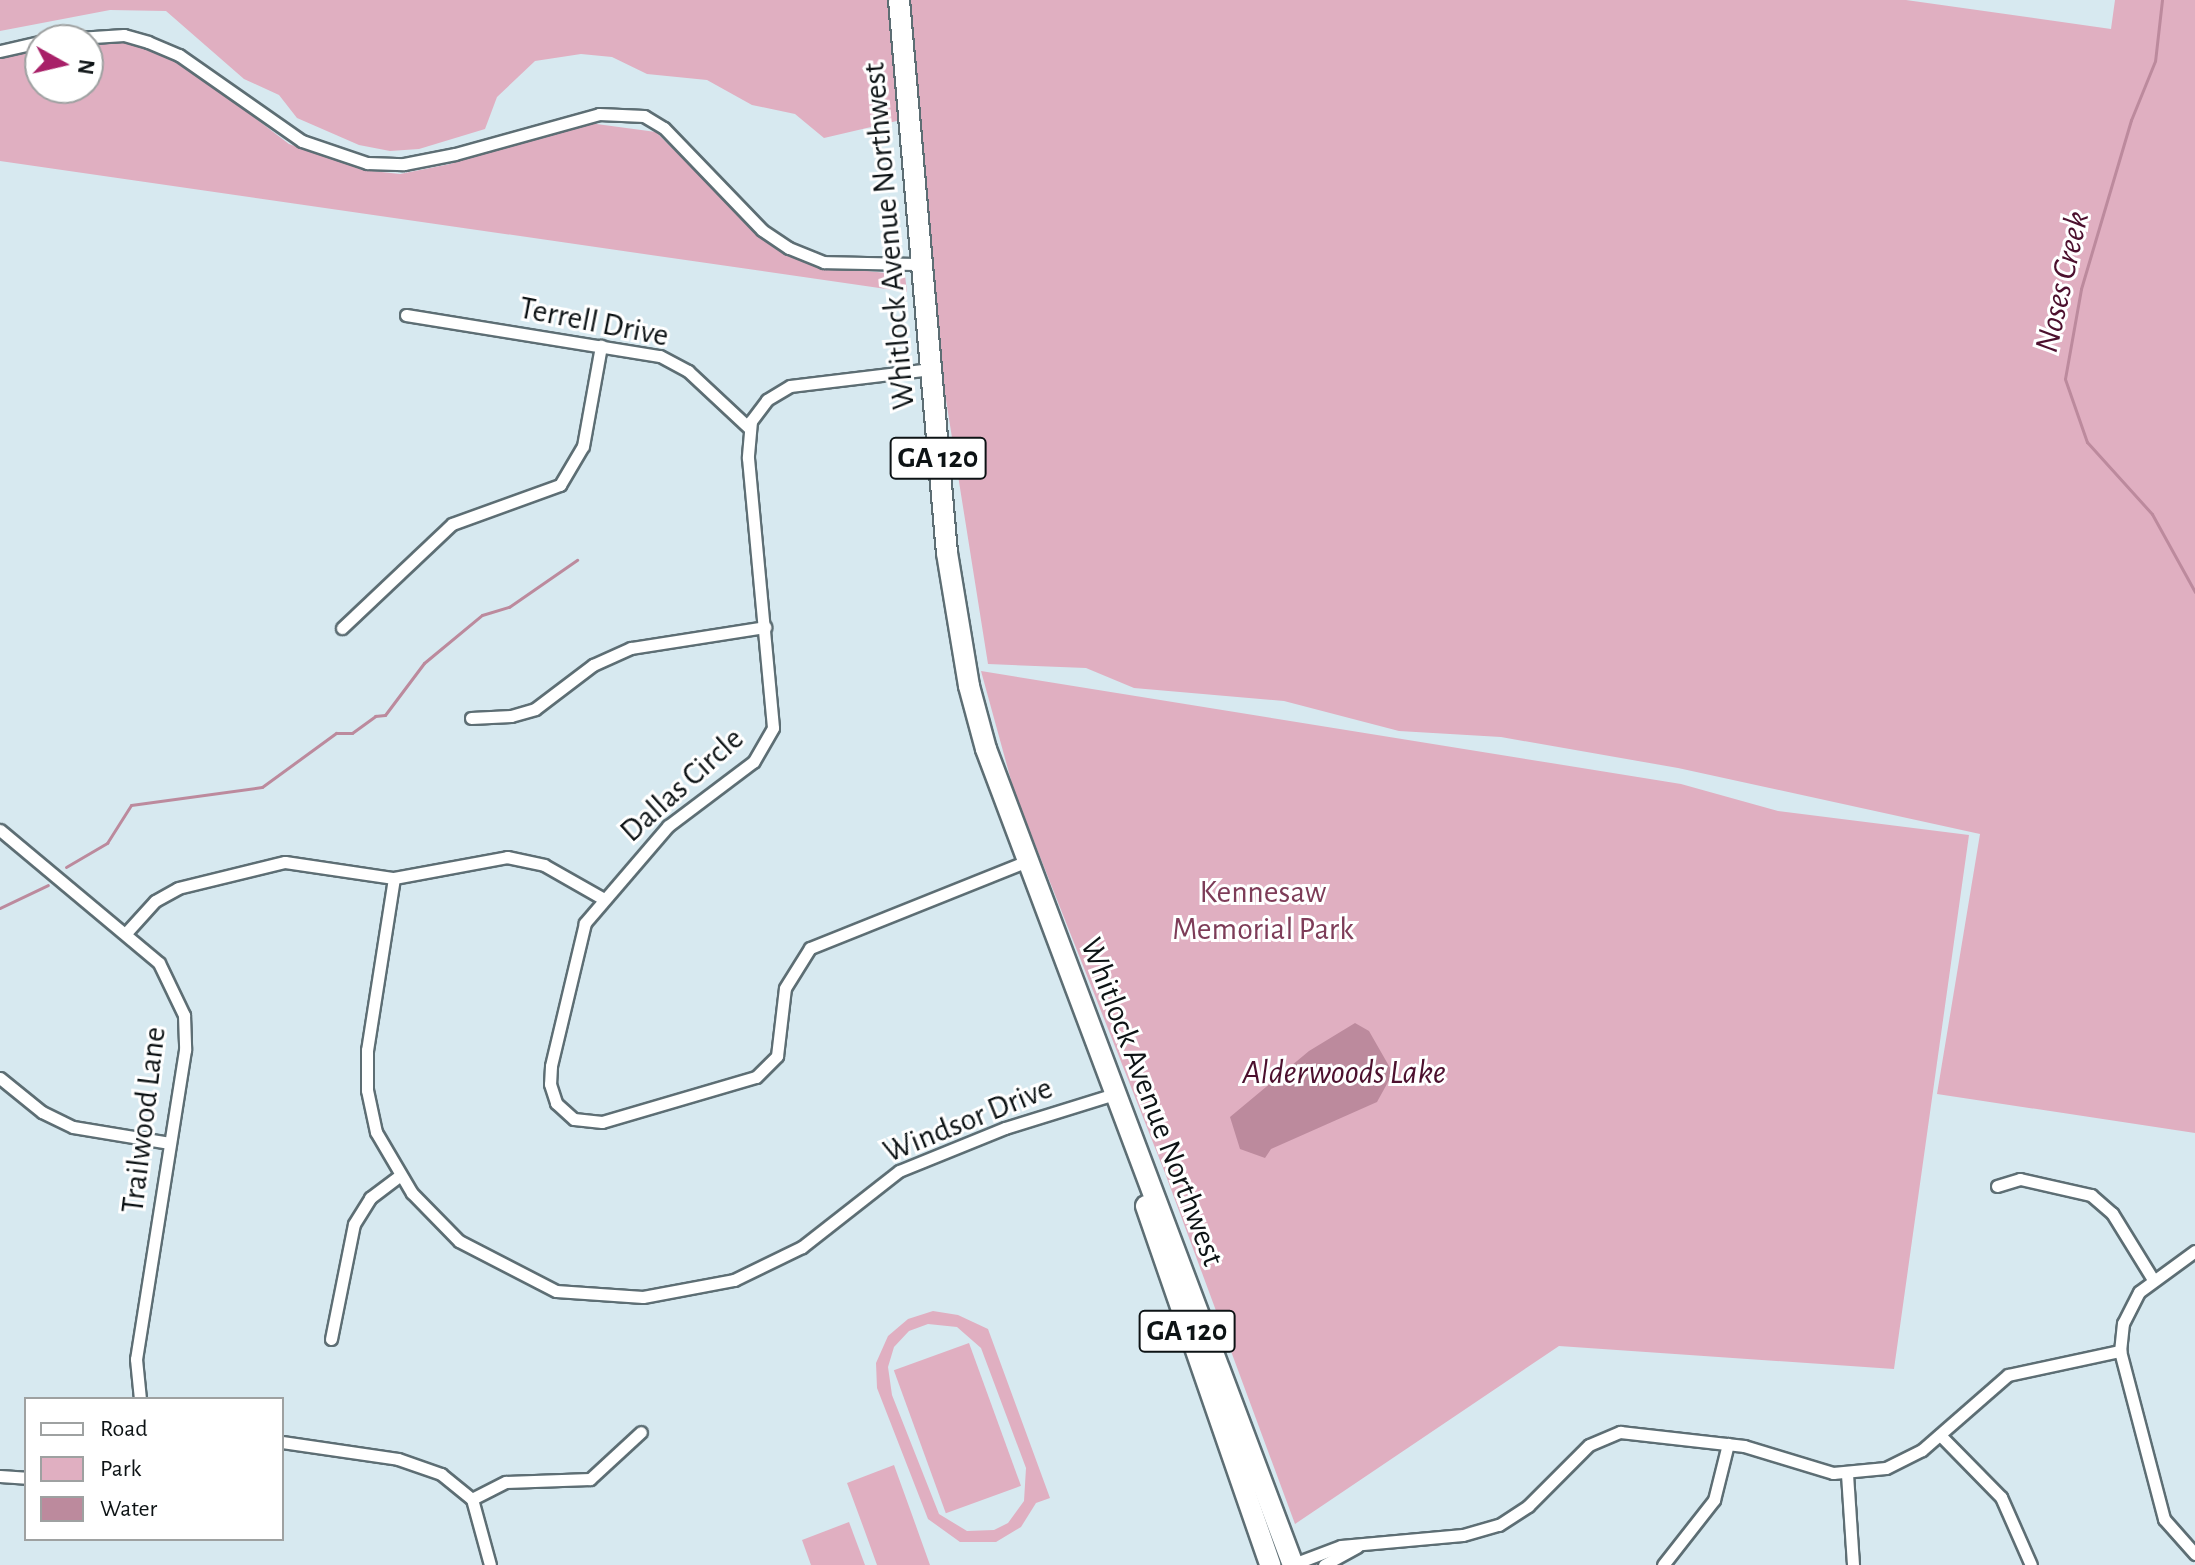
<!DOCTYPE html>
<html>
<head>
<meta charset="utf-8">
<style>
	body { margin:0 }
	#map { position:relative; width:2195px; height:1565px; overflow:hidden; background:#d7e9f0; font-family:"Alegreya Sans",sans-serif }
	div>[style] { position:absolute }
	.green>* { inset:0; background:#e0afc1; transform-origin:0 0 }
	.water>* { inset:0; background:#bc8a9d }
	.stream>* { height:3px; margin:-1.5px; padding:0 1.5px; transform-origin:1.5px; border-radius:1.5px; background:#bc8a9d }
	.roads { filter:drop-shadow(2px 0 #5d6e74) drop-shadow(-2px 0 #5d6e74) drop-shadow(0 2px #5d6e74) drop-shadow(0 -2px #5d6e74) }
	.street>* { height:11px; margin:-5.5px; padding:0 5.5px; transform-origin:5.5px; border-radius:5.5px; background:#fff }
	.highway>* { height:20px; margin:-10px; padding:0 10px; transform-origin:10px; border-radius:10px; background:#fff }
	span { translate:-50% -50%; white-space:nowrap; text-align:center; line-height:1.15; -webkit-text-stroke:6px #fff; paint-order:stroke }
	.shield-label span { padding:2px 6px; background:#fff; border:2px solid; border-radius:6px; -webkit-text-stroke-width:0 }
	.shield-label { font-size:30px; color:#0d1315; font-weight:700 }
	.street-label { font-size:32px; color:#0d1315 }
	.park-label { font-size:32px; color:#7d3c58 }
	.water-label { font-size:34px; color:#4c102e; font-style:italic }
	.legend { position:absolute; left:24px; top:1397px; width:260px; height:144px; box-sizing:border-box; background:#fff; border:2px solid #9ea1a1; margin:0; padding:10px 14px; list-style:none; font-size:24px; color:#0d1315 }
	.legend li { display:flex; align-items:center; gap:16px; height:40px }
	.legend b { width:40px; border:2px solid #9ea1a1 }
	.north { position:absolute; left:24px; top:24px; width:80px; height:80px; box-sizing:border-box; background:#fff; border:2px solid #9ea1a1; border-radius:50%; rotate:98deg; font-size:22px; font-weight:700; line-height:32px; text-align:center; color:#0d1315 }
	.north::after { content:''; display:block; margin:auto; width:28px; height:36px; background:#a82068; clip-path:polygon(50% 0,100% 100%,50% 72%,0 100%) }
</style>
</head>
<body>
<div id="map">
	<div class="green">
		<div style="clip-path:polygon(0 0,890px 0,901px 120px,824px 138px,795px 114px,752px 105px,707px 80px,647px 74px,612px 57px,581px 54px,535px 61px,497px 97px,485px 129px,419px 149px,390px 151px,359px 145px,297px 118px,279px 95px,244px 79px,166px 11px,110px 10px,0 31px)"></div>
		<div style="clip-path:polygon(909px 0,1906px 0,2111px 29px,2115px 0,2195px 0,2195px 1133px,1937px 1094px,1980px 834px,1678px 768px,1501px 737px,1399px 731px,1284px 701px,1134px 688px,1086px 668px,988px 664px,943px 381px)"></div>
		<div style="clip-path:polygon(119px 40px,143px 44px,178px 59px,289px 144px,363px 170px,400px 174px,450px 164px,547px 130px,589px 123px,656px 132px,760px 236px,820px 266px,905px 275px,907px 292px,0 161px,0 56px,40px 49px,40px 88px,88px 88px,88px 41px)"></div>
		<div style="clip-path:polygon(981px 671px,1681px 784px,1778px 811px,1969px 835px,1894px 1369px,1559px 1346px,1295px 1524px,1165px 1173px,1014px 791px)"></div>
		<div style="clip-path:polygon(evenodd,933px 1311px,958px 1315px,988px 1329px,1050px 1498px,1036px 1503px,1021px 1527px,996px 1542px,960px 1542px,928px 1519px,877px 1388px,876px 1363px,888px 1336px,908px 1319px,933px 1311px,928px 1324px,957px 1327px,981px 1348px,1026px 1468px,1024px 1501px,1008px 1523px,994px 1530px,967px 1531px,939px 1514px,892px 1395px,888px 1367px,894px 1347px,909px 1331px,928px 1324px)"></div>
		<div style="left:969px;top:1343px;width:152px;height:80px;rotate:70deg"></div>
		<div style="clip-path:polygon(894px 1465px,911px 1512px,930px 1565px,877px 1565px,864px 1529px,847px 1483px)"></div>
		<div style="clip-path:polygon(849px 1522px,865px 1565px,811px 1565px,802px 1540px)"></div>
	</div>
	<div class="water">
		<div style="clip-path:polygon(1355px 1023px,1369px 1031px,1393px 1073px,1377px 1102px,1271px 1149px,1265px 1158px,1240px 1149px,1230px 1117px,1309px 1051px)"></div>
	</div>
	<div class="stream">
		<div style="left:2162px;top:0;width:61px;rotate:96.5deg"></div>
		<div style="left:2155px;top:61px;width:64px;rotate:112.1deg"></div>
		<div style="left:2131px;top:120px;width:176px;rotate:106.5deg"></div>
		<div style="left:2081px;top:289px;width:91px;rotate:100.1deg"></div>
		<div style="left:2065px;top:379px;width:67px;rotate:70.8deg"></div>
		<div style="left:2087px;top:442px;width:97px;rotate:47.9deg"></div>
		<div style="left:2152px;top:514px;width:89px;rotate:61.1deg"></div>
		<div style="left:66px;top:867px;width:48px;rotate:-30.3deg"></div>
		<div style="left:107px;top:843px;width:45px;rotate:-57.7deg"></div>
		<div style="left:131px;top:805px;width:132px;rotate:-7.8deg"></div>
		<div style="left:262px;top:787px;width:92px;rotate:-36.1deg"></div>
		<div style="left:336px;top:733px;width:16px"></div>
		<div style="left:352px;top:733px;width:29px;rotate:-36deg"></div>
		<div style="left:375px;top:716px;width:10px;rotate:-6deg"></div>
		<div style="left:385px;top:715px;width:65px;rotate:-53.1deg"></div>
		<div style="left:424px;top:663px;width:75px;rotate:-39.6deg"></div>
		<div style="left:482px;top:615px;width:28px;rotate:-17deg"></div>
		<div style="left:509px;top:607px;width:83px;rotate:-34.7deg"></div>
		<div style="left:0;top:908px;width:53px;rotate:-25.6deg"></div>
	</div>
	<div class="roads">
		<div class="street">
			<div style="left:47px;top:40px;width:77px;rotate:-3.7deg"></div>
			<div style="left:124px;top:35px;width:25px;rotate:16deg"></div>
			<div style="left:148px;top:42px;width:34px;rotate:23deg"></div>
			<div style="left:179px;top:55px;width:150px;rotate:35deg"></div>
			<div style="left:302px;top:141px;width:69px;rotate:18.7deg"></div>
			<div style="left:367px;top:163px;width:37px;rotate:2deg"></div>
			<div style="left:404px;top:164px;width:52px;rotate:-11.1deg"></div>
			<div style="left:455px;top:154px;width:149px;rotate:-15.5deg"></div>
			<div style="left:599px;top:114px;width:45px;rotate:2.5deg"></div>
			<div style="left:644px;top:116px;width:23px;rotate:31deg"></div>
			<div style="left:664px;top:128px;width:141px;rotate:46.1deg"></div>
			<div style="left:762px;top:230px;width:32px;rotate:34deg"></div>
			<div style="left:789px;top:248px;width:38px;rotate:22deg"></div>
			<div style="left:824px;top:262px;width:97px;rotate:1.2deg"></div>
			<div style="left:0;top:51px;width:41px;rotate:-12.7deg"></div>
			<div style="left:406px;top:315px;width:257px;rotate:9.2deg"></div>
			<div style="left:660px;top:356px;width:32px;rotate:28deg"></div>
			<div style="left:688px;top:371px;width:82px;rotate:43deg"></div>
			<div style="left:931px;top:369px;width:142px;rotate:173.1deg"></div>
			<div style="left:790px;top:386px;width:27px;rotate:149deg"></div>
			<div style="left:767px;top:400px;width:26px;rotate:127deg"></div>
			<div style="left:751px;top:421px;width:37px;rotate:95deg"></div>
			<div style="left:748px;top:458px;width:271px;rotate:84.7deg"></div>
			<div style="left:773px;top:728px;width:39px;rotate:120deg"></div>
			<div style="left:753px;top:762px;width:106px;rotate:143deg"></div>
			<div style="left:668px;top:826px;width:128px;rotate:130.6deg"></div>
			<div style="left:585px;top:923px;width:147px;rotate:103.4deg"></div>
			<div style="left:551px;top:1066px;width:18px;rotate:93deg"></div>
			<div style="left:550px;top:1084px;width:20px;rotate:72deg"></div>
			<div style="left:556px;top:1103px;width:24px;rotate:42deg"></div>
			<div style="left:574px;top:1119px;width:28px;rotate:6deg"></div>
			<div style="left:602px;top:1122px;width:160px;rotate:-16.3deg"></div>
			<div style="left:756px;top:1077px;width:30px;rotate:-45deg"></div>
			<div style="left:777px;top:1056px;width:68px;rotate:-83.3deg"></div>
			<div style="left:785px;top:988px;width:47px;rotate:-58deg"></div>
			<div style="left:810px;top:948px;width:235px;rotate:-21.8deg"></div>
			<div style="left:342px;top:628px;width:151px;rotate:-43.4deg"></div>
			<div style="left:452px;top:524px;width:115px;rotate:-19.9deg"></div>
			<div style="left:560px;top:485px;width:45px;rotate:-59.5deg"></div>
			<div style="left:583px;top:446px;width:102px;rotate:-79.8deg"></div>
			<div style="left:471px;top:718px;width:40px;rotate:-2.9deg"></div>
			<div style="left:511px;top:716px;width:25px;rotate:-16deg"></div>
			<div style="left:535px;top:709px;width:73px;rotate:-37.2deg"></div>
			<div style="left:593px;top:665px;width:42px;rotate:-24.1deg"></div>
			<div style="left:631px;top:648px;width:136px;rotate:-8.9deg"></div>
			<div style="left:0;top:830px;width:207px;rotate:39.9deg"></div>
			<div style="left:159px;top:963px;width:58px;rotate:64.3deg"></div>
			<div style="left:184px;top:1015px;width:35px;rotate:88deg"></div>
			<div style="left:185px;top:1050px;width:313px;rotate:99deg"></div>
			<div style="left:136px;top:1359px;width:40px;rotate:84.3deg"></div>
			<div style="left:394px;top:878px;width:174px;rotate:98.9deg"></div>
			<div style="left:367px;top:1050px;width:40px;rotate:90deg"></div>
			<div style="left:367px;top:1090px;width:43px;rotate:77.9deg"></div>
			<div style="left:376px;top:1132px;width:71px;rotate:59.5deg"></div>
			<div style="left:412px;top:1193px;width:67px;rotate:45.6deg"></div>
			<div style="left:459px;top:1241px;width:109px;rotate:27.3deg"></div>
			<div style="left:556px;top:1291px;width:87px;rotate:3.9deg"></div>
			<div style="left:643px;top:1297px;width:93px;rotate:-10.6deg"></div>
			<div style="left:734px;top:1280px;width:76px;rotate:-25.9deg"></div>
			<div style="left:802px;top:1247px;width:123px;rotate:-38.1deg"></div>
			<div style="left:899px;top:1171px;width:114px;rotate:-22.1deg"></div>
			<div style="left:1005px;top:1128px;width:118px;rotate:-17.2deg"></div>
			<div style="left:126px;top:933px;width:43px;rotate:-47.8deg"></div>
			<div style="left:155px;top:901px;width:26px;rotate:-29deg"></div>
			<div style="left:178px;top:888px;width:110px;rotate:-13.7deg"></div>
			<div style="left:285px;top:862px;width:110px;rotate:8.4deg"></div>
			<div style="left:394px;top:878px;width:115px;rotate:-10.5deg"></div>
			<div style="left:507px;top:857px;width:38px;rotate:12deg"></div>
			<div style="left:544px;top:865px;width:67px;rotate:29.6deg"></div>
			<div style="left:0;top:1078px;width:54px;rotate:39deg"></div>
			<div style="left:42px;top:1112px;width:34px;rotate:26deg"></div>
			<div style="left:73px;top:1127px;width:98px;rotate:9.4deg"></div>
			<div style="left:1997px;top:1186px;width:24px;rotate:-17deg"></div>
			<div style="left:2020px;top:1179px;width:73px;rotate:12.7deg"></div>
			<div style="left:2091px;top:1195px;width:28px;rotate:41deg"></div>
			<div style="left:2112px;top:1213px;width:76px;rotate:58.4deg"></div>
			<div style="left:2195px;top:1251px;width:69px;rotate:143.8deg"></div>
			<div style="left:2139px;top:1292px;width:35px;rotate:117deg"></div>
			<div style="left:2123px;top:1323px;width:28px;rotate:96deg"></div>
			<div style="left:2120px;top:1351px;width:174px;rotate:75.3deg"></div>
			<div style="left:2164px;top:1519px;width:47px;rotate:48.5deg"></div>
			<div style="left:331px;top:1339px;width:117px;rotate:-78.7deg"></div>
			<div style="left:354px;top:1224px;width:31px;rotate:-58deg"></div>
			<div style="left:370px;top:1198px;width:38px;rotate:-37deg"></div>
			<div style="left:1940px;top:1435px;width:87px;rotate:45.5deg"></div>
			<div style="left:2001px;top:1497px;width:74px;rotate:66.2deg"></div>
			<div style="left:282px;top:1442px;width:117px;rotate:8.3deg"></div>
			<div style="left:398px;top:1459px;width:46px;rotate:19.2deg"></div>
			<div style="left:441px;top:1474px;width:40px;rotate:39deg"></div>
			<div style="left:472px;top:1499px;width:68px;rotate:74.7deg"></div>
			<div style="left:1847px;top:1474px;width:91px;rotate:86.2deg"></div>
			<div style="left:0;top:1476px;width:26px;rotate:4deg"></div>
			<div style="left:472px;top:1499px;width:38px;rotate:-27deg"></div>
			<div style="left:506px;top:1482px;width:84px;rotate:-2deg"></div>
			<div style="left:590px;top:1479px;width:69px;rotate:-42.7deg"></div>
			<div style="left:1291px;top:1565px;width:53px;rotate:-20.8deg"></div>
			<div style="left:1341px;top:1546px;width:122px;rotate:-5.2deg"></div>
			<div style="left:1463px;top:1535px;width:37px;rotate:-16deg"></div>
			<div style="left:1499px;top:1525px;width:35px;rotate:-33deg"></div>
			<div style="left:1528px;top:1506px;width:86px;rotate:-45deg"></div>
			<div style="left:1589px;top:1445px;width:34px;rotate:-23deg"></div>
			<div style="left:1620px;top:1432px;width:125px;rotate:6.4deg"></div>
			<div style="left:1744px;top:1446px;width:93px;rotate:16.9deg"></div>
			<div style="left:1833px;top:1473px;width:53px;rotate:-5.4deg"></div>
			<div style="left:1886px;top:1468px;width:40px;rotate:-26.6deg"></div>
			<div style="left:1922px;top:1450px;width:114px;rotate:-41.1deg"></div>
			<div style="left:2008px;top:1375px;width:115px;rotate:-12.1deg"></div>
			<div style="left:1324px;top:1565px;width:38px;rotate:-29deg"></div>
			<div style="left:1663px;top:1565px;width:83px;rotate:-51.9deg"></div>
			<div style="left:1714px;top:1500px;width:58px;rotate:-76deg"></div>
		</div>
		<div class="highway">
			<div style="left:899px;top:0;width:555px;rotate:85.04deg"></div>
			<div style="left:947px;top:553px;width:135px;rotate:80.6deg"></div>
			<div style="left:969px;top:686px;width:65px;rotate:74.9deg"></div>
			<div style="left:986px;top:749px;width:872px;rotate:69.38deg"></div>
			<div style="left:1146px;top:1206px;width:380px;rotate:70.9deg"></div>
		</div>
	</div>
	<div class="shield-label">
		<span style="left:938px;top:458px">GA 120</span>
		<span style="left:1187px;top:1331px">GA 120</span>
	</div>
	<div class="street-label">
		<span style="left:889px;top:236px;rotate:-95deg">Whitlock Avenue Northwest</span>
		<span style="left:594px;top:322px;rotate:11deg">Terrell Drive</span>
		<span style="left:682px;top:785px;rotate:-42deg">Dallas Circle</span>
		<span style="left:1152px;top:1102px;rotate:69deg">Whitlock Avenue Northwest</span>
		<span style="left:144px;top:1120px;rotate:-83deg">Trailwood Lane</span>
		<span style="left:968px;top:1120px;rotate:-22deg">Windsor Drive</span>
	</div>
	<div class="park-label">
		<span style="left:1263px;top:911px">Kennesaw<br>Memorial Park</span>
	</div>
	<div class="water-label">
		<span style="left:2063px;top:282px;rotate:-77deg">Noses Creek</span>
		<span style="left:1344px;top:1074px">Alderwoods Lake</span>
	</div>
	<ul class="legend">
	<li><b style="height:10px;background:#fff"></b>Road</li>
	<li><b style="height:22px;background:#e0afc1"></b>Park</li>
	<li><b style="height:22px;background:#bc8a9d"></b>Water</li>
	</ul>
	<div class="north">N</div>
</div>
</body>
</html>
